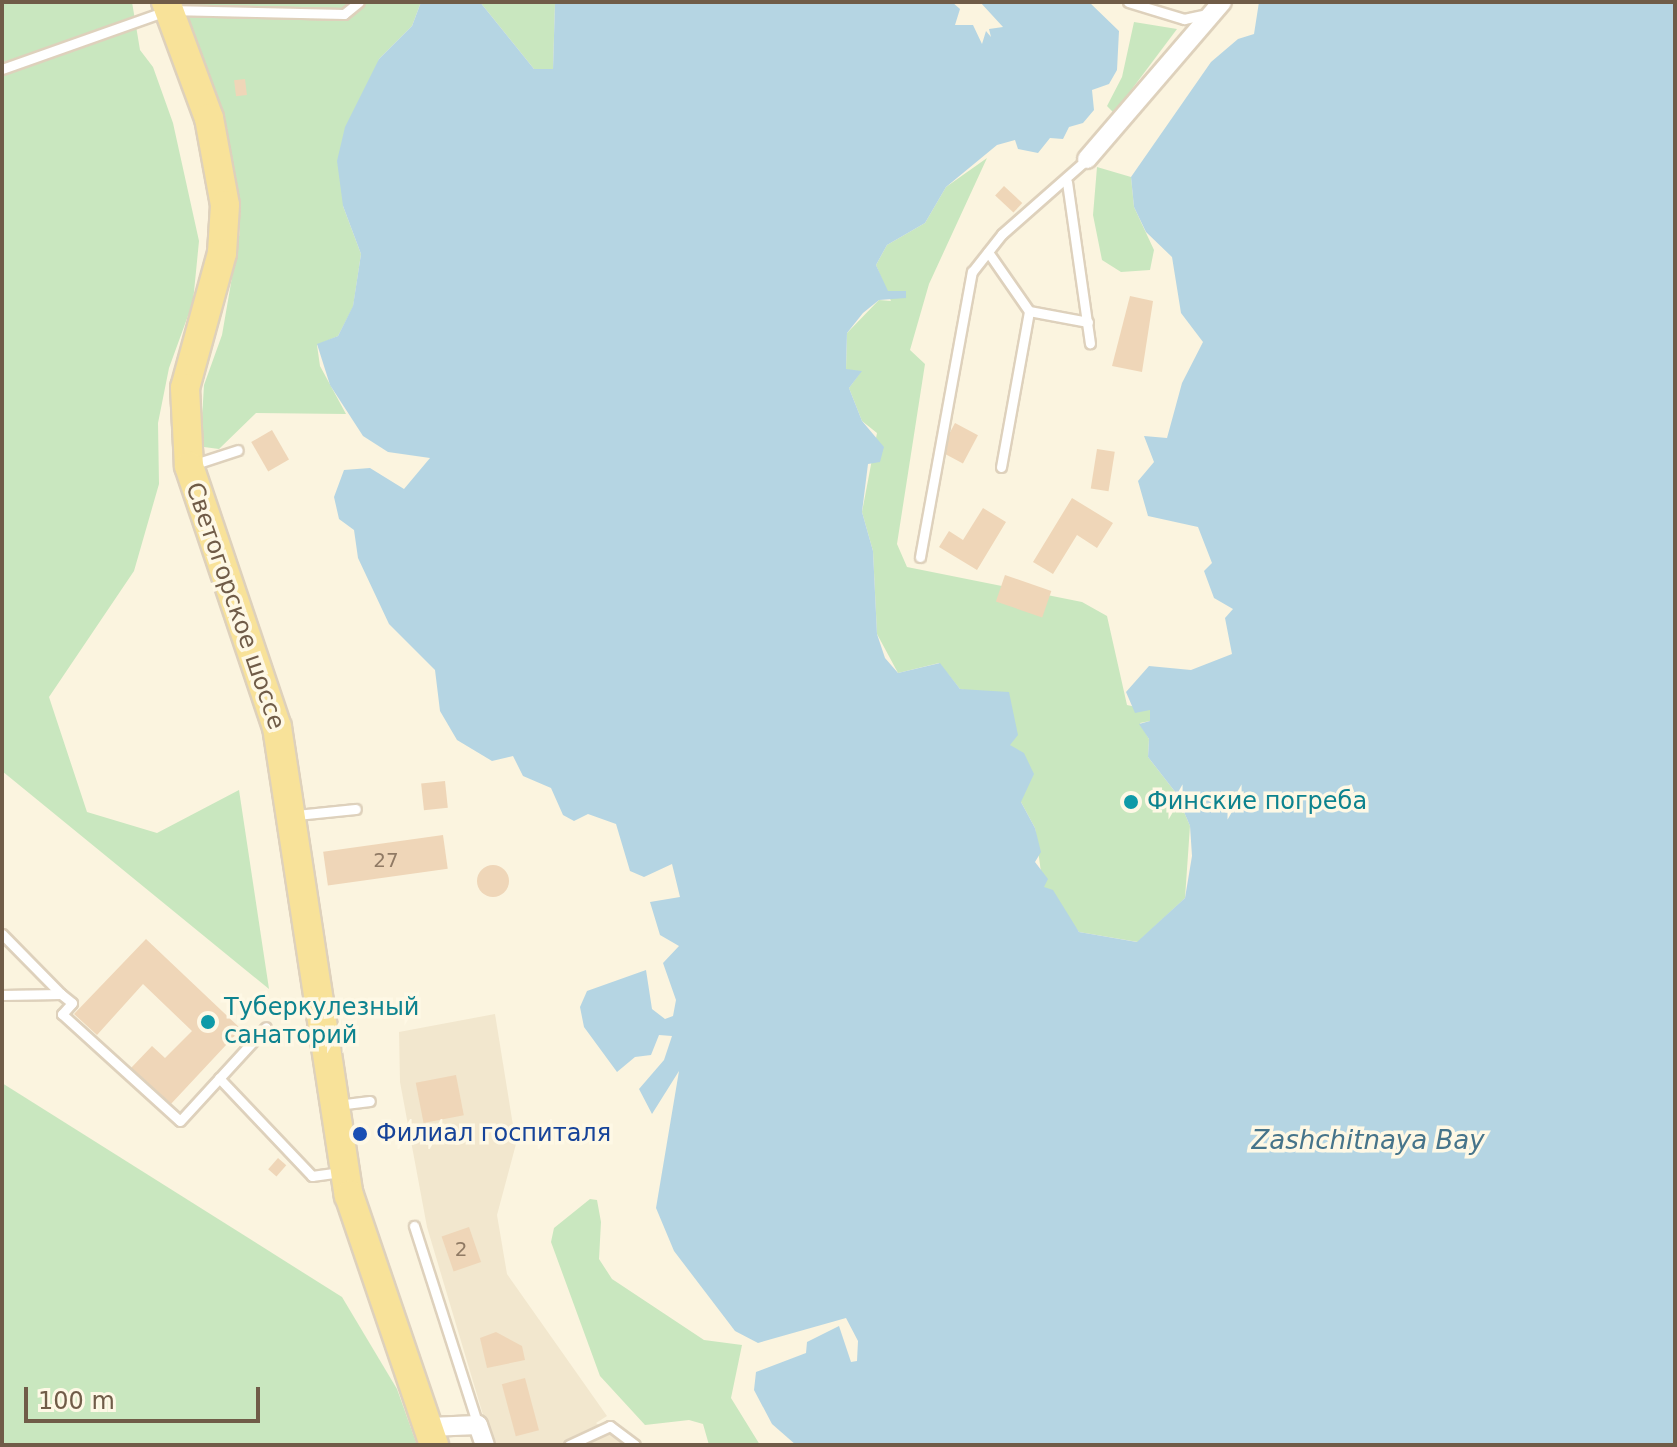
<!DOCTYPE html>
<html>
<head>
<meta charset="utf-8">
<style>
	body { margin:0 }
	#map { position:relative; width:1677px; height:1447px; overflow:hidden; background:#fbf4df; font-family:"DejaVu Sans",sans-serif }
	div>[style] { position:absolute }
	.residential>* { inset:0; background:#f2e7ce }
	.green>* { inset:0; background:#c9e7bf }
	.water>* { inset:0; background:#b5d5e3 }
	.building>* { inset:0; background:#efd6b8; transform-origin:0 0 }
	.round { border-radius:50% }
	.roads { filter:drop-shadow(2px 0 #ded1bc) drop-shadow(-2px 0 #ded1bc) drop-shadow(0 2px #ded1bc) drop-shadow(0 -2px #ded1bc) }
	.lane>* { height:9px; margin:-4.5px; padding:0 4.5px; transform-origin:4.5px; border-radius:4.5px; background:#fff }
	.street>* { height:18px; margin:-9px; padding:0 9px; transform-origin:9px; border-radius:9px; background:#fff }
	.primary>* { height:28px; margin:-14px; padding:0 14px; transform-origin:14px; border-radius:14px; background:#f8e299 }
	.dots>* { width:22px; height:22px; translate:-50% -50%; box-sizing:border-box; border:4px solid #fef8e5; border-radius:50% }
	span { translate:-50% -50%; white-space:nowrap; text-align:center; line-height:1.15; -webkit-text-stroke:7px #fef8e5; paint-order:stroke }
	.number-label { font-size:20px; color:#907a64 }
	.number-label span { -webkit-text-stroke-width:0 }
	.street-label { font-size:24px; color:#705c48 }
	.culture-label { font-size:24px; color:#0d838f }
	.left { translate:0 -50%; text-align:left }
	.transit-label { font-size:24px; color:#164399 }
	.water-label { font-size:26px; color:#46748a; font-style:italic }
	.frame { position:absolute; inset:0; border:4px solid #705c48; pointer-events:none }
	.scale { position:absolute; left:24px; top:1387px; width:236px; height:36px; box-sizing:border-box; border:4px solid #705c48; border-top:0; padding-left:10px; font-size:24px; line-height:28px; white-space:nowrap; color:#705c48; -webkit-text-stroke:6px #fef8e5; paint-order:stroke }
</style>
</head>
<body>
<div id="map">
	<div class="residential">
		<div style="clip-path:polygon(495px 1014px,516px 1144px,497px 1215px,507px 1274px,607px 1416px,596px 1423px,624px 1445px,492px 1445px,427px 1227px,400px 1082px,399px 1032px)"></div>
	</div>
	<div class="green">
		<div style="clip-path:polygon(2px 2px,132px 2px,140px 50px,153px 67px,173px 123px,199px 241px,193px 302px,169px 368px,158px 423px,159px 484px,134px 571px,49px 697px,87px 812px,157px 833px,239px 790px,269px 989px,2px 771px)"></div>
		<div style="clip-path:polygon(172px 2px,421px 2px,412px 26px,379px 59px,343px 206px,361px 254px,353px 307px,338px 336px,317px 345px,320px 366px,346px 414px,256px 413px,219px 449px,204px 447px,201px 435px,204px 385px,222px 335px,240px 231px,235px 198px)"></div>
		<div style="clip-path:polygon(480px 2px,555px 2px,553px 69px,534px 69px)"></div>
		<div style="clip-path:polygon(1134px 22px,1177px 29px,1114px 113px,1107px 106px,1122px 77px)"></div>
		<div style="clip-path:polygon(987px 158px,929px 284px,910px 350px,925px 364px,897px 544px,907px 567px,1082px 602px,1107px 616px,1127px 705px,1150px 710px,1150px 721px,1140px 723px,1149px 739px,1148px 757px,1176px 793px,1190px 826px,1185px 898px,1138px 942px,1079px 932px,1043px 887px,1035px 828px,1021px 802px,1010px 745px,978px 693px,960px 689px,939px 663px,898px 673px,877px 634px,873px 551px,862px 512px,877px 433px,862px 421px,849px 388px,860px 373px,846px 370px,847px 333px,879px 300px,891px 301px,876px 265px,887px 245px,925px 223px,946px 187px)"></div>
		<div style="clip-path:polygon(1097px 167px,1131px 177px,1134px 207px,1154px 250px,1150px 270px,1121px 272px,1102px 260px,1093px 215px)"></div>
		<div style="clip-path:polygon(2px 1083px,342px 1297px,397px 1389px,417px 1445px,2px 1445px)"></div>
		<div style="clip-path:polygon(590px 1199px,597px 1200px,601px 1222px,599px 1259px,612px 1279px,704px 1340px,742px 1345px,731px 1398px,760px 1445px,709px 1445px,703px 1424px,689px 1420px,645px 1425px,600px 1376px,551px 1242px,554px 1228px)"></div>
	</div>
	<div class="water">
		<div style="clip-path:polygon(421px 2px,480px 2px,534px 69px,553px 69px,555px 2px,952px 2px,960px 9px,955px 25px,973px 25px,982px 44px,986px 31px,991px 37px,989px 29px,1003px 27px,980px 2px,1089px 2px,1119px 31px,1117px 70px,1109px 84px,1092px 90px,1094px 110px,1083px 123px,1069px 127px,1063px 139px,1050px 138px,1038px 153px,1018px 149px,1015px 140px,997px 145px,946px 187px,925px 223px,887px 245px,876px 265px,888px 291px,906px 291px,906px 298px,879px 300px,863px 313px,847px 333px,846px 369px,862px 371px,849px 388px,862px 421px,884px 447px,880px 462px,868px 464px,862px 512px,873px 551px,877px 634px,885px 658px,898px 673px,940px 663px,960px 689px,1009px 692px,1018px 735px,1010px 745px,1024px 753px,1034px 774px,1021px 802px,1035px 828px,1041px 852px,1035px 862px,1048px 879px,1044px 887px,1053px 890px,1079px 932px,1137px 942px,1185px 898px,1192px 856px,1190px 826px,1176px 793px,1148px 757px,1149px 739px,1139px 724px,1150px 721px,1150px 710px,1135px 713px,1126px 692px,1149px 666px,1191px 670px,1232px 654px,1225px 618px,1233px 609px,1214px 598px,1204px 571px,1212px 563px,1198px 527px,1148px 516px,1138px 481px,1154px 462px,1144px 436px,1167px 438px,1182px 383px,1203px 342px,1181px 313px,1172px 257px,1146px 232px,1134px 207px,1131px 177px,1211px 62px,1238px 39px,1254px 34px,1259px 2px,1675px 2px,1675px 1445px,796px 1445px,772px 1424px,754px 1390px,756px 1372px,806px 1353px,807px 1342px,839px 1326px,851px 1362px,857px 1361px,858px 1341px,846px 1318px,758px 1343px,735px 1331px,674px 1251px,656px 1208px,679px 1071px,652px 1114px,639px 1089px,664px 1060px,672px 1036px,659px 1035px,651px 1055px,635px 1057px,617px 1072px,584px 1027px,580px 1007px,587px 991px,646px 970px,652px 1009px,665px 1019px,673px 1016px,676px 1000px,663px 963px,679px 946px,660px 935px,650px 902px,680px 897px,672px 864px,644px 877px,630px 871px,616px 824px,588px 814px,574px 821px,563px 815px,551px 788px,523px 776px,513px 756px,492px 761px,457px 740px,440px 711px,435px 670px,389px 624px,358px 558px,354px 530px,339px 519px,334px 497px,344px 470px,370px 468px,404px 489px,430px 458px,388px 452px,363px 436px,330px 385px,317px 344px,338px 336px,353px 306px,361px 254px,343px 206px,337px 161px,345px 127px,379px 59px,412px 26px)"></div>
	</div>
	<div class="building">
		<div style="left:245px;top:79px;width:16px;height:11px;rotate:83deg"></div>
		<div style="left:1004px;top:186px;width:25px;height:13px;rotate:43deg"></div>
		<div style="clip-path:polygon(1130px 296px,1153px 301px,1142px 372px,1112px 366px)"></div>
		<div style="left:955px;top:423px;width:26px;height:32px;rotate:28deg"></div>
		<div style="left:272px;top:430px;width:34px;height:24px;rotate:60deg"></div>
		<div style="left:1097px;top:449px;width:18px;height:40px;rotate:9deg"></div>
		<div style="clip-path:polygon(1072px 498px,1113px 523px,1097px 548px,1077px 535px,1053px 574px,1033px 562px)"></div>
		<div style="clip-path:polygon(983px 508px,1006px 522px,977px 570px,939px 547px,949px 531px,963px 540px)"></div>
		<div style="left:1005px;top:575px;width:49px;height:28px;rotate:19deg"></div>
		<div style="left:445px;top:781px;width:27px;height:24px;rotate:84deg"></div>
		<div style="left:443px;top:835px;width:34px;height:121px;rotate:82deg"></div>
		<div class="round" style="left:477px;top:865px;width:32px;height:32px"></div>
		<div style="clip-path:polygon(146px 939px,241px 1029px,170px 1105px,131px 1068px,152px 1046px,165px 1058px,192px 1031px,143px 984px,97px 1035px,74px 1014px)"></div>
		<div style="left:456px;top:1075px;width:41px;height:41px;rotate:79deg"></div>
		<div style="left:278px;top:1158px;width:11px;height:15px;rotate:41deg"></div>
		<div style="left:469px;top:1227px;width:37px;height:29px;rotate:71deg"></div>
		<div style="clip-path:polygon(496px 1332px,522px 1346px,525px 1360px,487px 1368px,480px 1338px)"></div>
		<div style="left:525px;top:1378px;width:54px;height:24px;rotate:75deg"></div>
	</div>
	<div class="roads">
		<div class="lane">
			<div style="left:1128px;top:2px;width:59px;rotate:16.9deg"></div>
			<div style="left:1184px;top:19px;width:24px;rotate:-12deg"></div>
			<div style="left:2px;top:69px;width:177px;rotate:-19.5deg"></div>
			<div style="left:169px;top:10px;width:175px;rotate:1.3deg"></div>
			<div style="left:344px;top:14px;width:19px;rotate:-39deg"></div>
			<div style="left:1067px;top:182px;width:163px;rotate:81.9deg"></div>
			<div style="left:988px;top:252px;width:72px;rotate:55.2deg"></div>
			<div style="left:1029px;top:311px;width:60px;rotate:10.6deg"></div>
			<div style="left:192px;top:465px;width:48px;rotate:-18.1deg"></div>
			<div style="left:1001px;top:467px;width:158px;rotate:-79.8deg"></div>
			<div style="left:920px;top:557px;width:290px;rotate:-79.7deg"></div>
			<div style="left:972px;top:272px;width:48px;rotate:-51.7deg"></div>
			<div style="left:1002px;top:234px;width:113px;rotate:-41.4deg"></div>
			<div style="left:296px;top:815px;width:60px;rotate:-5.7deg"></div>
			<div style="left:2px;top:934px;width:84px;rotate:45.5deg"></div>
			<div style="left:61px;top:994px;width:59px;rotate:179deg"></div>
			<div style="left:61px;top:994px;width:14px;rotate:39deg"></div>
			<div style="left:72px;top:1003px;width:15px;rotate:132deg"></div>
			<div style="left:62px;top:1014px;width:159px;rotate:42.2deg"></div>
			<div style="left:180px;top:1121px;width:127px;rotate:-47.5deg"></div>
			<div style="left:219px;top:1078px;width:135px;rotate:46.5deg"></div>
			<div style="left:312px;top:1176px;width:29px;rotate:-8deg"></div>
			<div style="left:337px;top:1105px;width:33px;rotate:-7deg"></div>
			<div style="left:414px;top:1226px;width:209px;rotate:72.2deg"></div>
			<div style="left:569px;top:1445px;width:45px;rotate:-24.9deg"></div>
			<div style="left:610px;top:1426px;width:31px;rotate:37deg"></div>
		</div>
		<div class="street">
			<div style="left:1087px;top:159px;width:207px;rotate:-49.3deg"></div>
			<div style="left:429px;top:1427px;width:49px;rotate:-2.3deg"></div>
			<div style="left:478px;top:1425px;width:21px;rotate:71deg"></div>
		</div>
		<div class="primary">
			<div style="left:166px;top:2px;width:124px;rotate:69.7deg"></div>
			<div style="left:209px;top:118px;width:88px;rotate:79.6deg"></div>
			<div style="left:225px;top:205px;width:48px;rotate:93.6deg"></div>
			<div style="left:222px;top:253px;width:140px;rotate:105.3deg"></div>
			<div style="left:185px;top:388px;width:78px;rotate:87.1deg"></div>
			<div style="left:189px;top:466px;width:275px;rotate:71.4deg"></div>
			<div style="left:277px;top:727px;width:474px;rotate:81.3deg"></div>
			<div style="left:349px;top:1195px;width:264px;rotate:71.2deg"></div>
		</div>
	</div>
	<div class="dots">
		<div style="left:1131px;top:802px;background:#0f9aa8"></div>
		<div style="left:208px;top:1022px;background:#0f9aa8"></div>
		<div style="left:360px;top:1134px;background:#1a4fb4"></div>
	</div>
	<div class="number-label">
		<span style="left:386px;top:860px">27</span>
		<span style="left:461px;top:1249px">2</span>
	</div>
	<div class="street-label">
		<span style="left:235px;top:606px;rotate:71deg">Светогорское шоссе</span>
	</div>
	<div class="culture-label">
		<span class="left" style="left:1147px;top:802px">Финские погреба</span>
		<span class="left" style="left:224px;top:1022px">Туберкулезный<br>санаторий</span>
	</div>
	<div class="transit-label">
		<span class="left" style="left:376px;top:1134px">Филиал госпиталя</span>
	</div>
	<div class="water-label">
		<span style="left:1368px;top:1141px">Zashchitnaya Bay</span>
	</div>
	<div class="frame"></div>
	<div class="scale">100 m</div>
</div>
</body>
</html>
